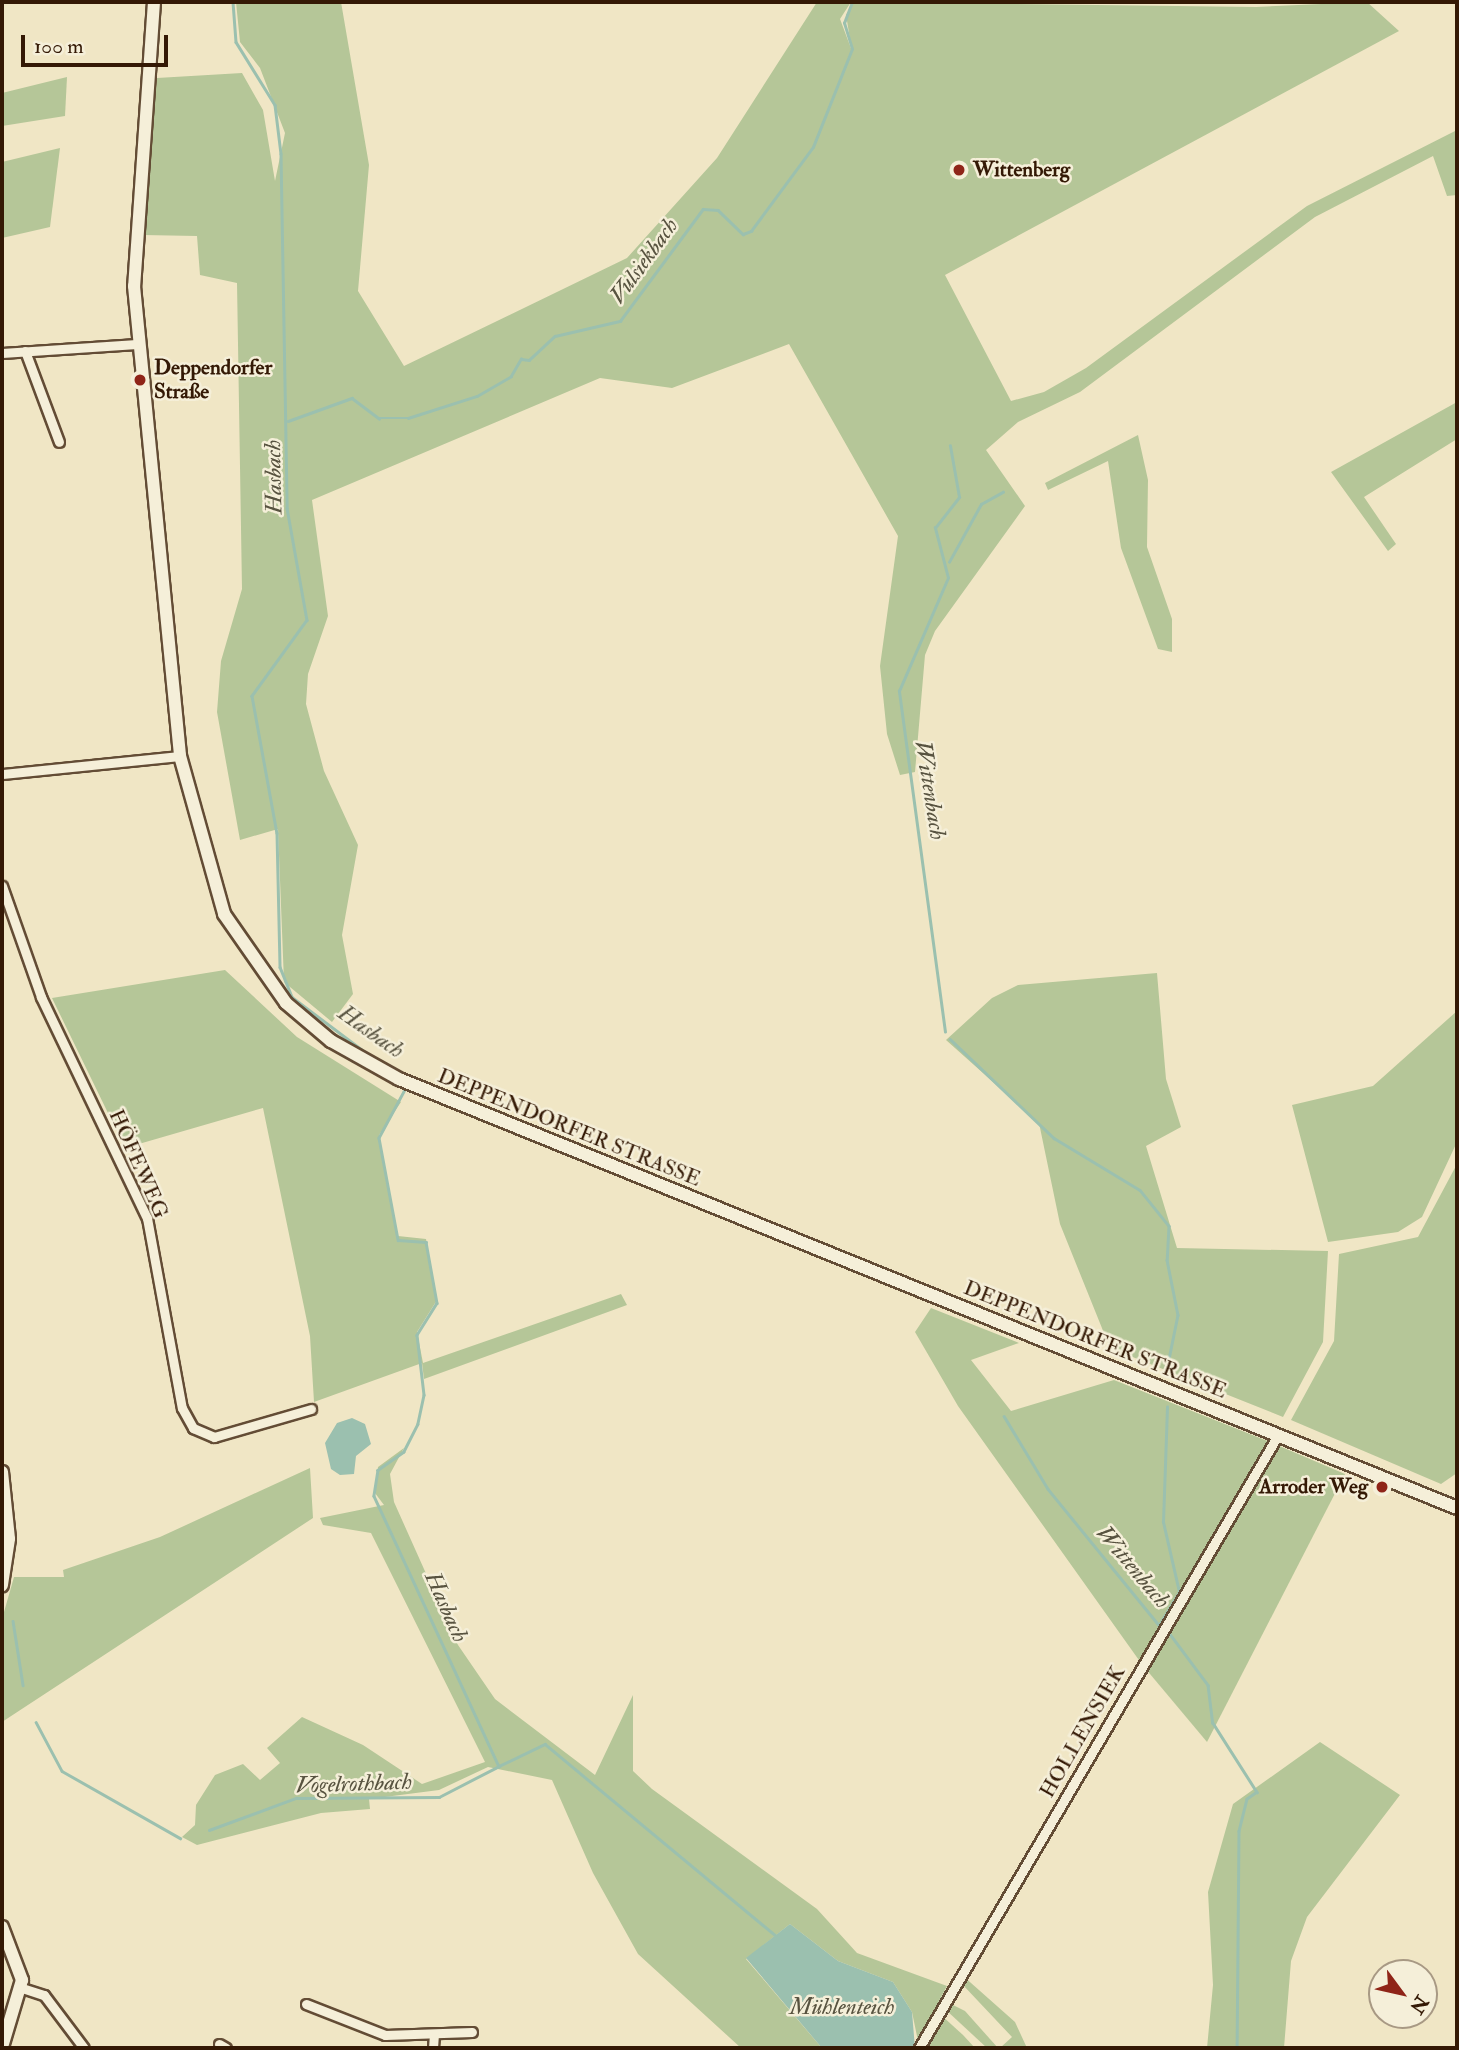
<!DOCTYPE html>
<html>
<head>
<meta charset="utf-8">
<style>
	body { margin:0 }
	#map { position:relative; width:1459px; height:2050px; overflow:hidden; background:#f0e6c5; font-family:"IM FELL Double Pica",serif }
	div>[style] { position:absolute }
	.green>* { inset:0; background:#b5c698 }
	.water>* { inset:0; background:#9bc0af }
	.stream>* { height:2.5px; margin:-1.25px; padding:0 1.25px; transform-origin:1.25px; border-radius:1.25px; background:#9bc0af }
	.roads { filter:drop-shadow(2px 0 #634c35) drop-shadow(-2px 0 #634c35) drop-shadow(0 2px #634c35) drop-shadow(0 -2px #634c35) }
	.street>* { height:9px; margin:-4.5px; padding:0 4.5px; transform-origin:4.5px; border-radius:4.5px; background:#f5efd9 }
	.secondary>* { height:12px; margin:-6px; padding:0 6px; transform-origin:6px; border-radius:6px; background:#f5efd9 }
	.dots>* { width:19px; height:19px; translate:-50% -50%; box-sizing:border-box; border:4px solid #f5efd9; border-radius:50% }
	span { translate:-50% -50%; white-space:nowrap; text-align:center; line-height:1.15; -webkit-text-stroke:5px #f5efd9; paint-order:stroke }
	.poi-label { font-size:21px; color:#341905; font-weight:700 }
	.left { translate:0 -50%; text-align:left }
	.right { translate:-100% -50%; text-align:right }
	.street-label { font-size:21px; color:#341905 }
	.water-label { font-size:23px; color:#585340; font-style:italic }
	.frame { position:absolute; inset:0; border:4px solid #341905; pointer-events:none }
	.north { position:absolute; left:1368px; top:1959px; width:70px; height:70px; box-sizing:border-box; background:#f5efd9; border:2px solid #a89984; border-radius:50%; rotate:123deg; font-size:19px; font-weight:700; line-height:28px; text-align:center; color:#341905 }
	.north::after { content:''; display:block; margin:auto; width:24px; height:32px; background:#8f2418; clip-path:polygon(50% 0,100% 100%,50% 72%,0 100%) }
	.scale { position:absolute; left:21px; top:35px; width:147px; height:32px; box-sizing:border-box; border:4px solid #341905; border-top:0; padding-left:9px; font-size:21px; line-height:24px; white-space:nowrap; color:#341905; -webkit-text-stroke:5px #f5efd9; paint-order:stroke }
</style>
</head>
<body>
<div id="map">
	<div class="green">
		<div style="clip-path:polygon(236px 2px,341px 2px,369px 165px,358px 291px,404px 366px,627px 258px,717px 158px,817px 2px,851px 2px,840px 19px,852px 51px,846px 15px,854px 2px,1256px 7px,1367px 2px,1399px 31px,945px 275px,1011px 401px,1044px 392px,1086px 368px,1307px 206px,1457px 130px,1457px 195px,1447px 196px,1433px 156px,1315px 217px,1080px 392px,1018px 422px,986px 450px,1025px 506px,935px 631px,925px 655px,915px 772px,900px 775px,887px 734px,880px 666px,898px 536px,789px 344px,672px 388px,600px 378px,312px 500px,328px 616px,308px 674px,306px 704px,324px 771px,358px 845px,342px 935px,353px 994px,332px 1022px,284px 982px,278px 829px,240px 840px,217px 712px,221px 661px,242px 589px,237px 283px,200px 275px,197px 236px,143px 235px,157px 78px,242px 73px,263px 110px,275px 181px,285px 133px,260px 68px,240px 42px)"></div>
		<div style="clip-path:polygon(67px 77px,65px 116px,2px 126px,2px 93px)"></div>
		<div style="clip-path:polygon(60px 148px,50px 227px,2px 238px,2px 162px)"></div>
		<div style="clip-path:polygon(1457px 402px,1457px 439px,1364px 497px,1396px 544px,1388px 551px,1331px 472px)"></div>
		<div style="clip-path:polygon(1138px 435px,1148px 480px,1147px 547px,1172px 619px,1172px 652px,1158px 649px,1121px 548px,1108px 461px,1048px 490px,1045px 483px)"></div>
		<div style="clip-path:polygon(225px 970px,297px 1037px,401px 1102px,379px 1135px,398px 1236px,426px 1239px,437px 1300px,417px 1332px,423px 1363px,621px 1294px,627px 1305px,424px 1379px,422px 1363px,314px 1402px,310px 1336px,263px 1108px,125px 1148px,52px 998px)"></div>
		<div style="clip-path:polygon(1157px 973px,1166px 1079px,1181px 1127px,1146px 1146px,1177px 1248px,1328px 1251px,1323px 1342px,1283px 1417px,1110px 1348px,1060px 1224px,1039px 1123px,946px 1040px,992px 998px,1018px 985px)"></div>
		<div style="clip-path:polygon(1457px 1011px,1457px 1142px,1422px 1217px,1398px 1232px,1328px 1242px,1292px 1105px,1373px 1086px)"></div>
		<div style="clip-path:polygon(1457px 1164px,1457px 1473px,1441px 1484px,1291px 1420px,1334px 1341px,1339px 1254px,1418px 1237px)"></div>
		<div style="clip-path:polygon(931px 1308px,1019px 1343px,971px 1360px,1011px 1411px,1114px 1380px,1270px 1442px,1141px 1663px,958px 1406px,915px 1332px)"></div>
		<div style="clip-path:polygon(1277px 1445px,1345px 1474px,1207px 1742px,1145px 1668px)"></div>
		<div style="clip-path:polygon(404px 1448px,390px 1474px,394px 1502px,458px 1645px,495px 1699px,595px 1775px,633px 1695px,633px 1771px,652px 1789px,817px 1909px,857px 1953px,947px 1986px,918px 2041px,912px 2012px,893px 1982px,838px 1961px,790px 1924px,746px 1959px,821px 2047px,741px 2048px,638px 1954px,593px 1873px,552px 1780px,488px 1767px,439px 1790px,369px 1799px,370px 1809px,321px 1813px,197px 1845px,182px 1837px,195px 1825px,196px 1805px,215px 1775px,243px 1764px,260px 1780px,280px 1763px,267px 1748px,302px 1717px,363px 1745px,422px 1784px,485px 1762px,371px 1533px,323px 1525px,320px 1518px,384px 1505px,375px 1493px,378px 1467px)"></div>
		<div style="clip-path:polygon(310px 1468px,313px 1518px,2px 1722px,2px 1619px,14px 1577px,64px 1577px,63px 1570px,160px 1537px)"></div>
		<div style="clip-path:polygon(1320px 1742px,1400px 1795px,1307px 1917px,1291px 1961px,1284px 2048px,1207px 2048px,1213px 1985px,1208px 1892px,1233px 1804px)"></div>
		<div style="clip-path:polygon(962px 1975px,1015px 2022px,1027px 2048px,1000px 2048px,1012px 2037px,962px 1984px)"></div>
		<div style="clip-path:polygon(947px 2002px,965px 2011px,998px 2048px,987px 2048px,946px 2010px)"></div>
		<div style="clip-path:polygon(941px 2015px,963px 2035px,975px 2048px,921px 2048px)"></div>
	</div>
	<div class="water">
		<div style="clip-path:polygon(352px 1418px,365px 1424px,371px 1444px,356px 1456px,354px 1474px,340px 1475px,331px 1469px,325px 1443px,337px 1423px)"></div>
		<div style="clip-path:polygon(790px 1924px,838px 1961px,893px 1982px,912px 2012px,915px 2048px,821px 2047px,746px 1958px)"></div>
	</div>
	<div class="stream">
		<div style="left:233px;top:2px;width:40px;rotate:85.7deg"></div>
		<div style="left:236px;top:42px;width:74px;rotate:58.2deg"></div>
		<div style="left:275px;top:105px;width:49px;rotate:83deg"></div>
		<div style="left:281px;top:154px;width:354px;rotate:89deg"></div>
		<div style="left:287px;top:508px;width:114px;rotate:79.9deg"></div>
		<div style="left:307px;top:620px;width:94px;rotate:125.9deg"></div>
		<div style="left:252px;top:696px;width:139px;rotate:79.7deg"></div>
		<div style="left:277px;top:833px;width:134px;rotate:88.7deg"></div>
		<div style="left:280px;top:967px;width:32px;rotate:68deg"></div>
		<div style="left:292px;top:997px;width:101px;rotate:37deg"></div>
		<div style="left:288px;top:421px;width:68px;rotate:-19.8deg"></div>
		<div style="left:352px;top:398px;width:34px;rotate:37deg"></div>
		<div style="left:379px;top:418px;width:29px"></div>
		<div style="left:408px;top:418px;width:72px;rotate:-17.7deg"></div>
		<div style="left:477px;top:396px;width:39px;rotate:-30deg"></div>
		<div style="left:511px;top:376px;width:20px;rotate:-60deg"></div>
		<div style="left:521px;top:359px;width:8px;rotate:7deg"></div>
		<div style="left:529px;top:360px;width:35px;rotate:-43deg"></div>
		<div style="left:555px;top:336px;width:67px;rotate:-13deg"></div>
		<div style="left:620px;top:321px;width:139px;rotate:-53.5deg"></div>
		<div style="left:703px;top:209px;width:15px;rotate:4deg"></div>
		<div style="left:718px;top:210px;width:35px;rotate:44deg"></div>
		<div style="left:743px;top:234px;width:9px;rotate:-21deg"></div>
		<div style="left:751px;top:231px;width:104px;rotate:-53.6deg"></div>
		<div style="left:813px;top:147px;width:105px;rotate:-68.3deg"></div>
		<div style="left:852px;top:49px;width:27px;rotate:-107deg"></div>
		<div style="left:844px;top:23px;width:22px;rotate:-69deg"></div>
		<div style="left:949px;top:562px;width:66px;rotate:-61.1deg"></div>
		<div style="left:981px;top:504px;width:25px;rotate:-29deg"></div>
		<div style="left:945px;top:1032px;width:344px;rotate:-97.7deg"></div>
		<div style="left:899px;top:691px;width:123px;rotate:-66.6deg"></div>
		<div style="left:948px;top:578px;width:52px;rotate:-104.6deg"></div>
		<div style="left:935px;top:528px;width:39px;rotate:-52deg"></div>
		<div style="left:959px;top:497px;width:52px;rotate:-100deg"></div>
		<div style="left:950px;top:1039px;width:144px;rotate:43.6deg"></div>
		<div style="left:1054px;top:1138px;width:100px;rotate:31.2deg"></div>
		<div style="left:1140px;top:1190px;width:46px;rotate:51.1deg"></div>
		<div style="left:1169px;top:1226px;width:34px;rotate:93deg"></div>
		<div style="left:1167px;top:1260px;width:56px;rotate:78.7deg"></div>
		<div style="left:1178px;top:1315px;width:50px;rotate:101.5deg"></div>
		<div style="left:391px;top:1068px;width:22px;rotate:34deg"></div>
		<div style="left:407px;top:1086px;width:59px;rotate:118.3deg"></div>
		<div style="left:379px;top:1138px;width:104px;rotate:79.4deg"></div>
		<div style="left:398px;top:1240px;width:28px;rotate:4deg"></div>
		<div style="left:426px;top:1242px;width:62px;rotate:79.8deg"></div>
		<div style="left:437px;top:1303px;width:38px;rotate:122deg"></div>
		<div style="left:417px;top:1335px;width:60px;rotate:83.3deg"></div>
		<div style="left:424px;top:1395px;width:30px;rotate:102deg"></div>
		<div style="left:418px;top:1424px;width:31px;rotate:117deg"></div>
		<div style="left:404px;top:1452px;width:32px;rotate:145deg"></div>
		<div style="left:378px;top:1470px;width:26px;rotate:99deg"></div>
		<div style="left:374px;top:1496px;width:298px;rotate:65.2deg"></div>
		<div style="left:499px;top:1766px;width:51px;rotate:-25.6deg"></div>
		<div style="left:545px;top:1744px;width:300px;rotate:39.7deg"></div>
		<div style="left:1004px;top:1416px;width:85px;rotate:58.9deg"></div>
		<div style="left:1048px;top:1489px;width:176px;rotate:50.8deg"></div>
		<div style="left:1159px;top:1625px;width:39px;rotate:-59deg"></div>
		<div style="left:1179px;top:1592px;width:72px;rotate:-102.9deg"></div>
		<div style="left:1163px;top:1522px;width:115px;rotate:-88deg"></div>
		<div style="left:13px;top:1621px;width:65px;rotate:81.1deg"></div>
		<div style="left:1170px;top:1634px;width:64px;rotate:53.3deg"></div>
		<div style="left:1208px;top:1685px;width:38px;rotate:83deg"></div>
		<div style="left:1213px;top:1723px;width:82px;rotate:57.5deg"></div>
		<div style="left:1257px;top:1792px;width:12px;rotate:145deg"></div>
		<div style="left:1247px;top:1799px;width:33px;rotate:104deg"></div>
		<div style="left:1239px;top:1831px;width:217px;rotate:90.5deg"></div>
		<div style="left:36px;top:1722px;width:55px;rotate:62deg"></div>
		<div style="left:62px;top:1771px;width:136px;rotate:29.6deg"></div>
		<div style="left:209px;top:1830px;width:93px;rotate:-20.2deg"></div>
		<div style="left:296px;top:1798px;width:143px;rotate:-0.4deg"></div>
		<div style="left:439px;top:1797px;width:68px;rotate:-27.3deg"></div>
	</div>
	<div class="roads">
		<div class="street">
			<div style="left:25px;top:351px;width:97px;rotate:69.5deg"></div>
			<div style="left:2px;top:353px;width:135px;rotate:-3.8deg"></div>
			<div style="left:2px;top:774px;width:179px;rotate:-5.8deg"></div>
			<div style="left:2px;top:886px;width:118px;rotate:70.6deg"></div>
			<div style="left:41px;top:997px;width:245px;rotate:64.4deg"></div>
			<div style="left:147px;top:1218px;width:193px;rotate:79.6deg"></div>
			<div style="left:182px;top:1408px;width:23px;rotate:61deg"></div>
			<div style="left:193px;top:1428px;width:23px;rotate:23deg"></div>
			<div style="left:214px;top:1437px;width:101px;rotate:-16.1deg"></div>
			<div style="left:22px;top:1988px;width:23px;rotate:18deg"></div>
			<div style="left:44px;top:1995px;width:66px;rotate:53deg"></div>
			<div style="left:306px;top:2004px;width:85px;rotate:21.4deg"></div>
			<div style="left:385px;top:2035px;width:87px;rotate:-2deg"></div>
			<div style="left:219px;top:2044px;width:8px;rotate:30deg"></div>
			<div style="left:433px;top:2048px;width:14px;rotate:-86deg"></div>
			<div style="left:919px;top:2048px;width:710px;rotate:-59.64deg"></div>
		</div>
		<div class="secondary">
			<div style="left:154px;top:2px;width:285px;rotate:94deg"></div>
			<div style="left:134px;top:286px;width:472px;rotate:84.4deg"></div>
			<div style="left:180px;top:756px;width:164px;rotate:74.4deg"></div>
			<div style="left:224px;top:914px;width:108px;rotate:55.1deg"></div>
			<div style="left:286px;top:1003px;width:59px;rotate:40.2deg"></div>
			<div style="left:331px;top:1041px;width:78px;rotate:29.2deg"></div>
			<div style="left:399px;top:1079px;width:1142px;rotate:22.07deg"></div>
			<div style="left:2px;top:1472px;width:67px;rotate:84deg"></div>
			<div style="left:9px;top:1539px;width:47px;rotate:98.7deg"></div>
			<div style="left:2px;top:1927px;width:57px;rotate:69.3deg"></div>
			<div style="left:22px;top:1980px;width:70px;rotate:106.6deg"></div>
		</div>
	</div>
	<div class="dots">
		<div style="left:959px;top:170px;background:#8f2418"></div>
		<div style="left:140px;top:380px;background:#8f2418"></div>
		<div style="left:1382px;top:1487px;background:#8f2418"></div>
	</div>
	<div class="poi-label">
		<span class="left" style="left:973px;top:170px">Wittenberg</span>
		<span class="left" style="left:154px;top:380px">Deppendorfer<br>Straße</span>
		<span class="right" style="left:1368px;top:1487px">Arroder Weg</span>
	</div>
	<div class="street-label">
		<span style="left:569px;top:1128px;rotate:22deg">DEPPENDORFER STRASSE</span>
		<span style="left:138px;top:1164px;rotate:66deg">HÖFEWEG</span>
		<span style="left:1095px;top:1340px;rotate:22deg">DEPPENDORFER STRASSE</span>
		<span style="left:1083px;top:1732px;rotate:-60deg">HOLLENSIEK</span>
	</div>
	<div class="water-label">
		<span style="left:644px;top:261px;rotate:-54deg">Vulsiekbach</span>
		<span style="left:274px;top:477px;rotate:-91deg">Hasbach</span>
		<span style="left:930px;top:790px;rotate:81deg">Wittenbach</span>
		<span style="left:371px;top:1032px;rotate:35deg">Hasbach</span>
		<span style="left:1133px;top:1567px;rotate:50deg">Wittenbach</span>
		<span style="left:446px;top:1607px;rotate:66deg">Hasbach</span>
		<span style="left:354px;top:1784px;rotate:-2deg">Vogelrothbach</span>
		<span style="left:842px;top:2007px">Mühlenteich</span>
	</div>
	<div class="frame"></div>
	<div class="north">N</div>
	<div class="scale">100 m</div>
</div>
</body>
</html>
